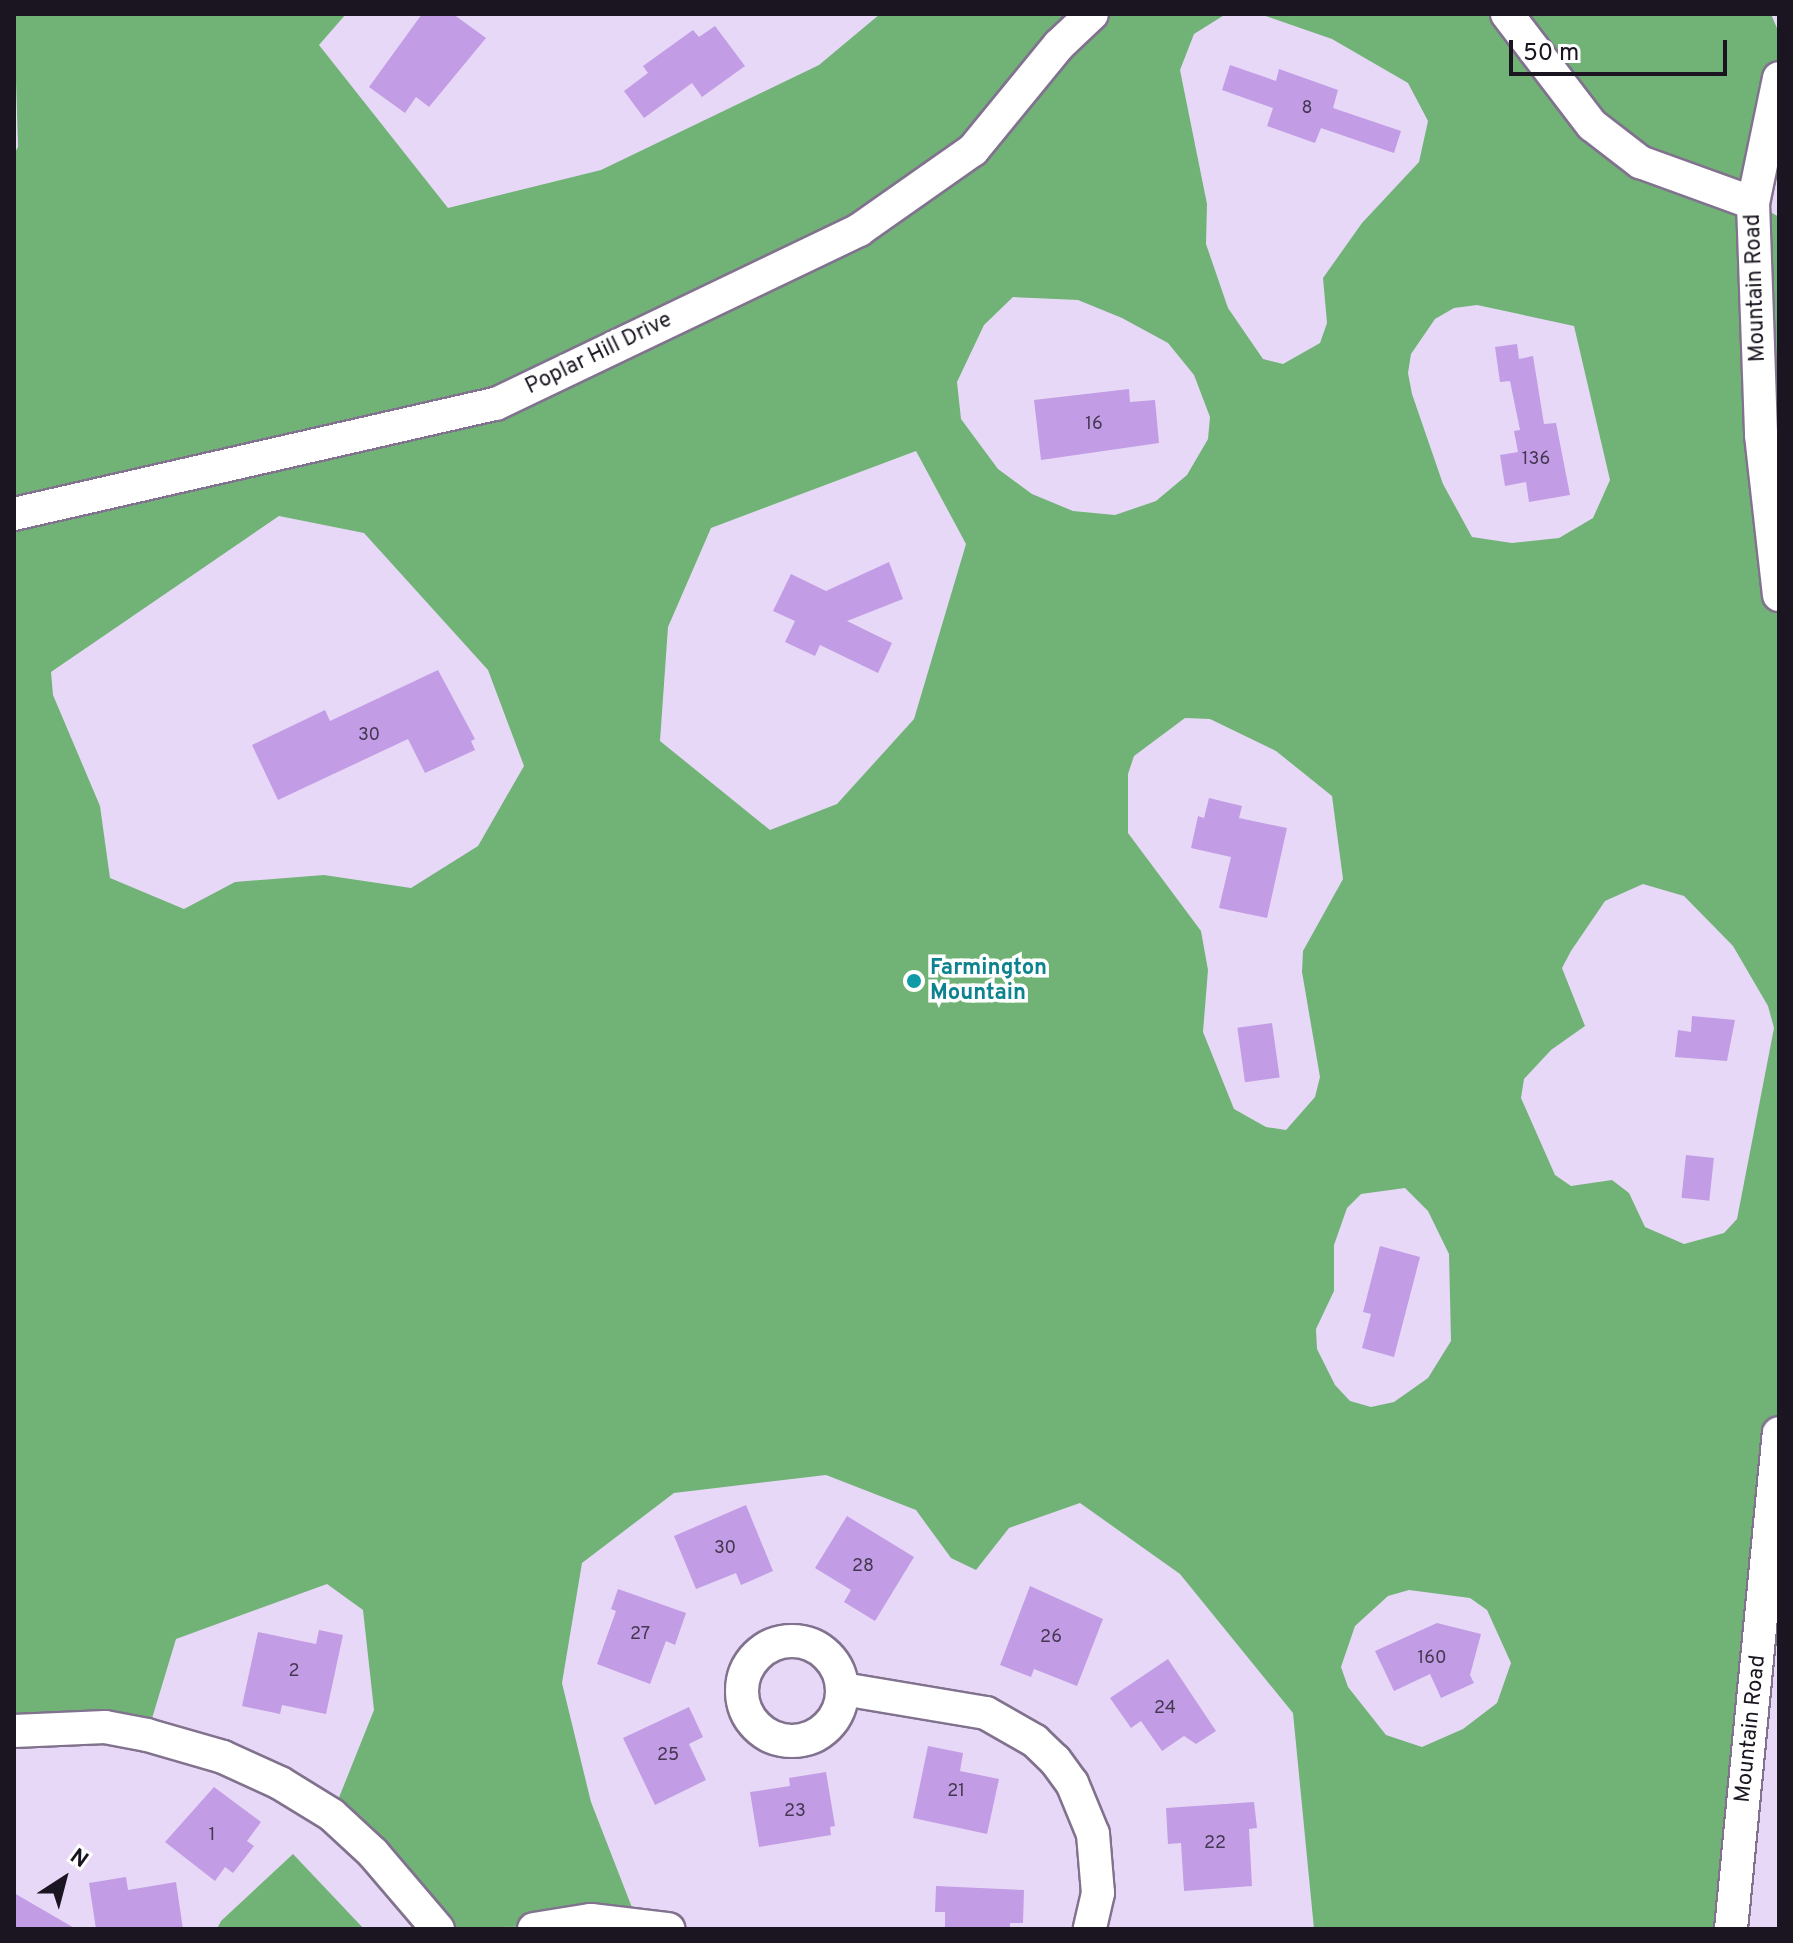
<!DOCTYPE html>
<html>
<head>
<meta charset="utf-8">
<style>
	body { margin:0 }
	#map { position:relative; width:1793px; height:1943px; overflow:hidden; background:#e8d8f8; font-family:Overpass,sans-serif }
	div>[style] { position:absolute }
	.forest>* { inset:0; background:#71b377 }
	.building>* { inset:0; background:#c29ce4; transform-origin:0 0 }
	.roads { filter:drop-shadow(2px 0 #81728e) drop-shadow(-2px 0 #81728e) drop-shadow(0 2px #81728e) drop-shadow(0 -2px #81728e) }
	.street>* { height:32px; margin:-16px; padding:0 16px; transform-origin:16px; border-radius:16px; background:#fff }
	.street>.ring { margin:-16px; padding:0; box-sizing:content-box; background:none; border:32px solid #fff; border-radius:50% }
	.dots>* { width:22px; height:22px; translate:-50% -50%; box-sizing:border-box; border:4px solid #fff; border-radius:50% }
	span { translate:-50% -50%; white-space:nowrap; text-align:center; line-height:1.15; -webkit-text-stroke:7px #fff; paint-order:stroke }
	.number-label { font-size:18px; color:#443751 }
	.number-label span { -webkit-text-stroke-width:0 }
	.street-label { font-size:22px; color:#1a1520 }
	.culture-label { font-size:22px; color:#0d838f; font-weight:700 }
	.left { translate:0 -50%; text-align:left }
	.frame { position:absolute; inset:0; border:16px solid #1a1520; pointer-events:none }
	.north { position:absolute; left:24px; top:1839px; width:80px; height:80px; -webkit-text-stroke:6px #fff; paint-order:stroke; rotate:36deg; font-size:22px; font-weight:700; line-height:32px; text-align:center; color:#1a1520 }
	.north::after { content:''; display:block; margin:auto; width:28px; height:36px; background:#1a1520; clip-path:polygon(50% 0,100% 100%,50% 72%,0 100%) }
	.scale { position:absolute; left:1509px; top:40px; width:218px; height:36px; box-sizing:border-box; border:4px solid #1a1520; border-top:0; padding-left:10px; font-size:24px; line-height:28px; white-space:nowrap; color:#1a1520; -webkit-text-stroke:6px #fff; paint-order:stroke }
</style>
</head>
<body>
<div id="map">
	<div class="forest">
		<div style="clip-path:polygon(evenodd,14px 14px,346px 14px,319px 45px,448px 208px,601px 170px,819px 65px,880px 14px,1226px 14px,1194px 34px,1180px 70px,1207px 204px,1206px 244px,1228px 308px,1263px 359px,1283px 364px,1320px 343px,1327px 323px,1323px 278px,1362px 223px,1419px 162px,1428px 121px,1408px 83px,1332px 39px,1260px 14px,1771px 14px,1779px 33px,1779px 78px,1753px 202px,1779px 217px,1779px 1504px,1731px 1929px,1314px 1929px,1293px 1713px,1180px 1574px,1080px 1503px,1009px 1528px,976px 1570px,951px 1558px,916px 1510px,826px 1475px,674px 1493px,582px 1563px,562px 1683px,591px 1802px,638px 1923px,438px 1929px,332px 1815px,374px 1710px,363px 1610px,327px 1584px,176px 1639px,147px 1735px,14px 1731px,14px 154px,18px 147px,14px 14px,1013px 297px,1078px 300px,1122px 318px,1168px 343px,1194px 375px,1210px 417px,1208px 439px,1187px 475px,1156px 501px,1115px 515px,1073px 511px,1032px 494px,998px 469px,961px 419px,957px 382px,984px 325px,1013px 297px,14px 14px,1477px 305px,1574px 326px,1610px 480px,1593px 518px,1559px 538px,1512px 543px,1472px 537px,1443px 484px,1412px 394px,1408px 373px,1411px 354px,1435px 319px,1454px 308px,1477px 305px,14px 14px,916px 451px,966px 544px,914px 719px,837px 804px,770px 830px,660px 741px,668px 627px,711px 528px,916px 451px,14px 14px,279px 516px,364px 533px,488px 670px,524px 766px,478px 846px,411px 888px,324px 875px,235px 882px,184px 909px,110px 878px,100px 806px,53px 695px,51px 672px,279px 516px,14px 14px,1185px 718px,1210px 719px,1276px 751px,1332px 796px,1343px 879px,1303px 951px,1302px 972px,1320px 1077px,1315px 1097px,1286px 1130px,1266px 1127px,1234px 1109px,1203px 1032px,1208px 970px,1201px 931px,1128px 833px,1128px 774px,1134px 756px,1185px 718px,14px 14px,1643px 884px,1684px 896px,1733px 946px,1768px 1006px,1774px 1028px,1737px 1219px,1724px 1233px,1684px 1244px,1645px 1227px,1629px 1193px,1612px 1180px,1571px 1186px,1555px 1175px,1521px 1098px,1524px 1079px,1551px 1050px,1585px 1026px,1562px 968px,1571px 951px,1605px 901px,1643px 884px,14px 14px,1405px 1188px,1428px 1211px,1449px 1254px,1451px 1341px,1428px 1378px,1394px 1402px,1371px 1407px,1350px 1401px,1335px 1385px,1317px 1349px,1316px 1329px,1334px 1291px,1334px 1245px,1347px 1208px,1361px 1194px,1405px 1188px,14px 14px,1409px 1590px,1470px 1598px,1487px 1610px,1511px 1663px,1497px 1703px,1463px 1729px,1422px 1747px,1386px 1735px,1348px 1687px,1341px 1667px,1355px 1626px,1388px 1596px,1409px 1590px)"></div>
		<div style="clip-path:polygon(293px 1854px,364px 1929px,217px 1929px,221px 1921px)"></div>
	</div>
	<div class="building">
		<div style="clip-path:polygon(422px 14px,453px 14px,486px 38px,429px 107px,416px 97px,405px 113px,369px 87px)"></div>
		<div style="clip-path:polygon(715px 26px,745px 66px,702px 97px,692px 83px,644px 118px,624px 91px,648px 73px,643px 66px,693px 30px,699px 37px)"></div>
		<div style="clip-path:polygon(1230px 65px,1276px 81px,1279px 69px,1338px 90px,1333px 108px,1401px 131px,1394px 153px,1321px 128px,1315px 143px,1267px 126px,1273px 108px,1222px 90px)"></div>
		<div style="clip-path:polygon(1517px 344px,1519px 359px,1533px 356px,1544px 424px,1556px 423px,1570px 495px,1529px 502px,1526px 482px,1505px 486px,1500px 455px,1518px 452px,1514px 431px,1520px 430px,1510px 381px,1500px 382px,1495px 347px)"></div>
		<div style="clip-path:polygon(1129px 389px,1130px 402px,1155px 400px,1159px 443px,1041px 460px,1034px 400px)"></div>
		<div style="clip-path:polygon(889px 562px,903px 599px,847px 621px,892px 643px,878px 673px,820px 645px,815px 656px,785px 642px,795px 621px,773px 611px,791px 574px,826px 591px)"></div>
		<div style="clip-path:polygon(438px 670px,475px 739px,471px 741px,475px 750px,425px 773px,408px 739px,278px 800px,252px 745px,325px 710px,330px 721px)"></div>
		<div style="clip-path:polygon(1209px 798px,1242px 806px,1239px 818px,1287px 828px,1267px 918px,1219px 908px,1231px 857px,1191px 848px,1198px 816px,1204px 818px)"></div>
		<div style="clip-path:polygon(1692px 1016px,1735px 1020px,1727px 1061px,1675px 1057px,1678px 1030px,1691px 1032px)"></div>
		<div style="left:1272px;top:1023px;width:55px;height:35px;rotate:82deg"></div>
		<div style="left:1686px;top:1155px;width:28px;height:43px;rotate:6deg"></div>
		<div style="clip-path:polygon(1380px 1246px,1420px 1257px,1394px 1357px,1362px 1348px,1371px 1314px,1363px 1312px)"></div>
		<div style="clip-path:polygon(746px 1505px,773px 1571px,741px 1585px,736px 1573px,696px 1589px,674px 1536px)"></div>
		<div style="clip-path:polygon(847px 1516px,914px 1557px,875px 1621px,844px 1602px,851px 1590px,815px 1568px)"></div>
		<div style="clip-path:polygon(1030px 1586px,1103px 1619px,1077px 1686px,1034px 1669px,1031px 1677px,1000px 1665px)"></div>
		<div style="clip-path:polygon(618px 1589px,686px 1613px,675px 1645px,666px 1641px,650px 1684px,597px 1664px,616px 1611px,611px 1609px)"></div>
		<div style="clip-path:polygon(1437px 1623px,1481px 1634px,1470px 1675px,1474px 1683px,1441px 1698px,1430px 1674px,1394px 1691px,1375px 1651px)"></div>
		<div style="clip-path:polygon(319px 1630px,343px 1635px,326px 1714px,282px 1705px,280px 1714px,242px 1706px,258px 1632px,316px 1644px)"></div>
		<div style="clip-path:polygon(1168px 1659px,1216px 1731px,1196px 1744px,1184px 1736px,1162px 1751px,1141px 1721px,1131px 1728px,1110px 1698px)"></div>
		<div style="clip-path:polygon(689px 1707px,703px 1737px,689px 1744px,706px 1780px,655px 1805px,623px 1738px)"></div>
		<div style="clip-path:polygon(928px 1746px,963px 1753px,960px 1771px,999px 1779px,987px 1834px,913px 1818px)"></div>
		<div style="clip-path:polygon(826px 1772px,835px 1826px,830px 1827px,831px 1835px,759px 1847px,750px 1792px,790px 1786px,789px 1778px)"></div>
		<div style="clip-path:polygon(214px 1787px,261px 1822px,247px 1841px,254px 1846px,233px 1873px,225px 1867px,215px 1881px,165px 1842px)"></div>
		<div style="clip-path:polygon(1254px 1802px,1257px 1828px,1249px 1829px,1252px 1886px,1184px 1891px,1181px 1843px,1168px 1844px,1166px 1808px)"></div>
		<div style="clip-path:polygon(126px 1877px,128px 1890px,176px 1882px,183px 1929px,96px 1929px,89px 1883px)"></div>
		<div style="clip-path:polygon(936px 1886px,1024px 1890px,1023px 1923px,1010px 1923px,1010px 1929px,945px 1929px,945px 1912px,935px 1912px)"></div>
		<div style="clip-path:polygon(14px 1893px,76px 1929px,14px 1929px)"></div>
	</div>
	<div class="roads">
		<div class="street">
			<div style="left:1507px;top:14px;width:140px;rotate:52.6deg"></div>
			<div style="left:1592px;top:125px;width:61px;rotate:37.6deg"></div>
			<div style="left:1640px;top:162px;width:120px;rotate:19.9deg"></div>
			<div style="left:1779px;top:78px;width:128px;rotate:101.7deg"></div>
			<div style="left:1753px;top:203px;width:232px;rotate:88deg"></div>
			<div style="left:1761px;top:435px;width:161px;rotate:83.6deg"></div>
			<div style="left:14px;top:514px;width:494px;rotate:-12.9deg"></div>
			<div style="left:496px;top:404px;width:403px;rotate:-25.6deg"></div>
			<div style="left:859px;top:230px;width:139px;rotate:-35.1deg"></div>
			<div style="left:973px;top:150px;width:136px;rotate:-50.7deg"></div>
			<div style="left:1059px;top:45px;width:45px;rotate:-43.2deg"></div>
			<div class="ring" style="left:742px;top:1641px;width:68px;height:68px"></div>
			<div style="left:843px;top:1689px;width:145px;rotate:9.5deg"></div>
			<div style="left:986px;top:1713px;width:56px;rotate:29.7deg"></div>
			<div style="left:1035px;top:1741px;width:28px;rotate:44deg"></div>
			<div style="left:1055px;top:1760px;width:29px;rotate:54deg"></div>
			<div style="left:1072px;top:1783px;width:55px;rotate:67.6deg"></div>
			<div style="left:1093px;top:1834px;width:59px;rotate:85.2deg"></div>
			<div style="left:1098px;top:1893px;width:37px;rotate:103deg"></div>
			<div style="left:14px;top:1731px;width:91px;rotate:-2.5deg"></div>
			<div style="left:105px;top:1727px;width:43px;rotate:10.8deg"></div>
			<div style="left:147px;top:1735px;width:79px;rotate:16.1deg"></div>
			<div style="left:223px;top:1757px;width:63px;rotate:24.5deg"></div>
			<div style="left:280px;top:1783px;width:61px;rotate:31.6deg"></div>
			<div style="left:332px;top:1815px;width:56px;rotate:42.8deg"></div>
			<div style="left:373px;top:1853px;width:100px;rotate:49.5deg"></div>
			<div style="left:534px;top:1929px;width:58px;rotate:-9deg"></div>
			<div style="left:591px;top:1920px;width:78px;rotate:6.7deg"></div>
			<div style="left:1731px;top:1929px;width:498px;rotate:-84.5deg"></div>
		</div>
	</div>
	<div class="dots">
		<div style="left:914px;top:981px;background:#0f9aa8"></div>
	</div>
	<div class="number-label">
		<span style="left:1307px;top:109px">8</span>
		<span style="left:1094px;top:425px">16</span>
		<span style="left:1536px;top:460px">136</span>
		<span style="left:369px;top:736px">30</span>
		<span style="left:725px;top:1549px">30</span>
		<span style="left:863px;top:1567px">28</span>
		<span style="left:640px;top:1635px">27</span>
		<span style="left:1051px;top:1638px">26</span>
		<span style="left:1432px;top:1659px">160</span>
		<span style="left:294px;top:1672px">2</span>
		<span style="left:1165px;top:1709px">24</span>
		<span style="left:668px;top:1756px">25</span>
		<span style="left:956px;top:1792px">21</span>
		<span style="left:795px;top:1812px">23</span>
		<span style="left:212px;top:1836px">1</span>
		<span style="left:1215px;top:1844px">22</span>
	</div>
	<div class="street-label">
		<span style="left:1756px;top:288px;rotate:-92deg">Mountain Road</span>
		<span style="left:599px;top:354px;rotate:-26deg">Poplar Hill Drive</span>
		<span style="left:1751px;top:1729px;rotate:-84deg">Mountain Road</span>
	</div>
	<div class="culture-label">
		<span class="left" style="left:930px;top:981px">Farmington<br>Mountain</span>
	</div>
	<div class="frame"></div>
	<div class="north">N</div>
	<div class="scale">50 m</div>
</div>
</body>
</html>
